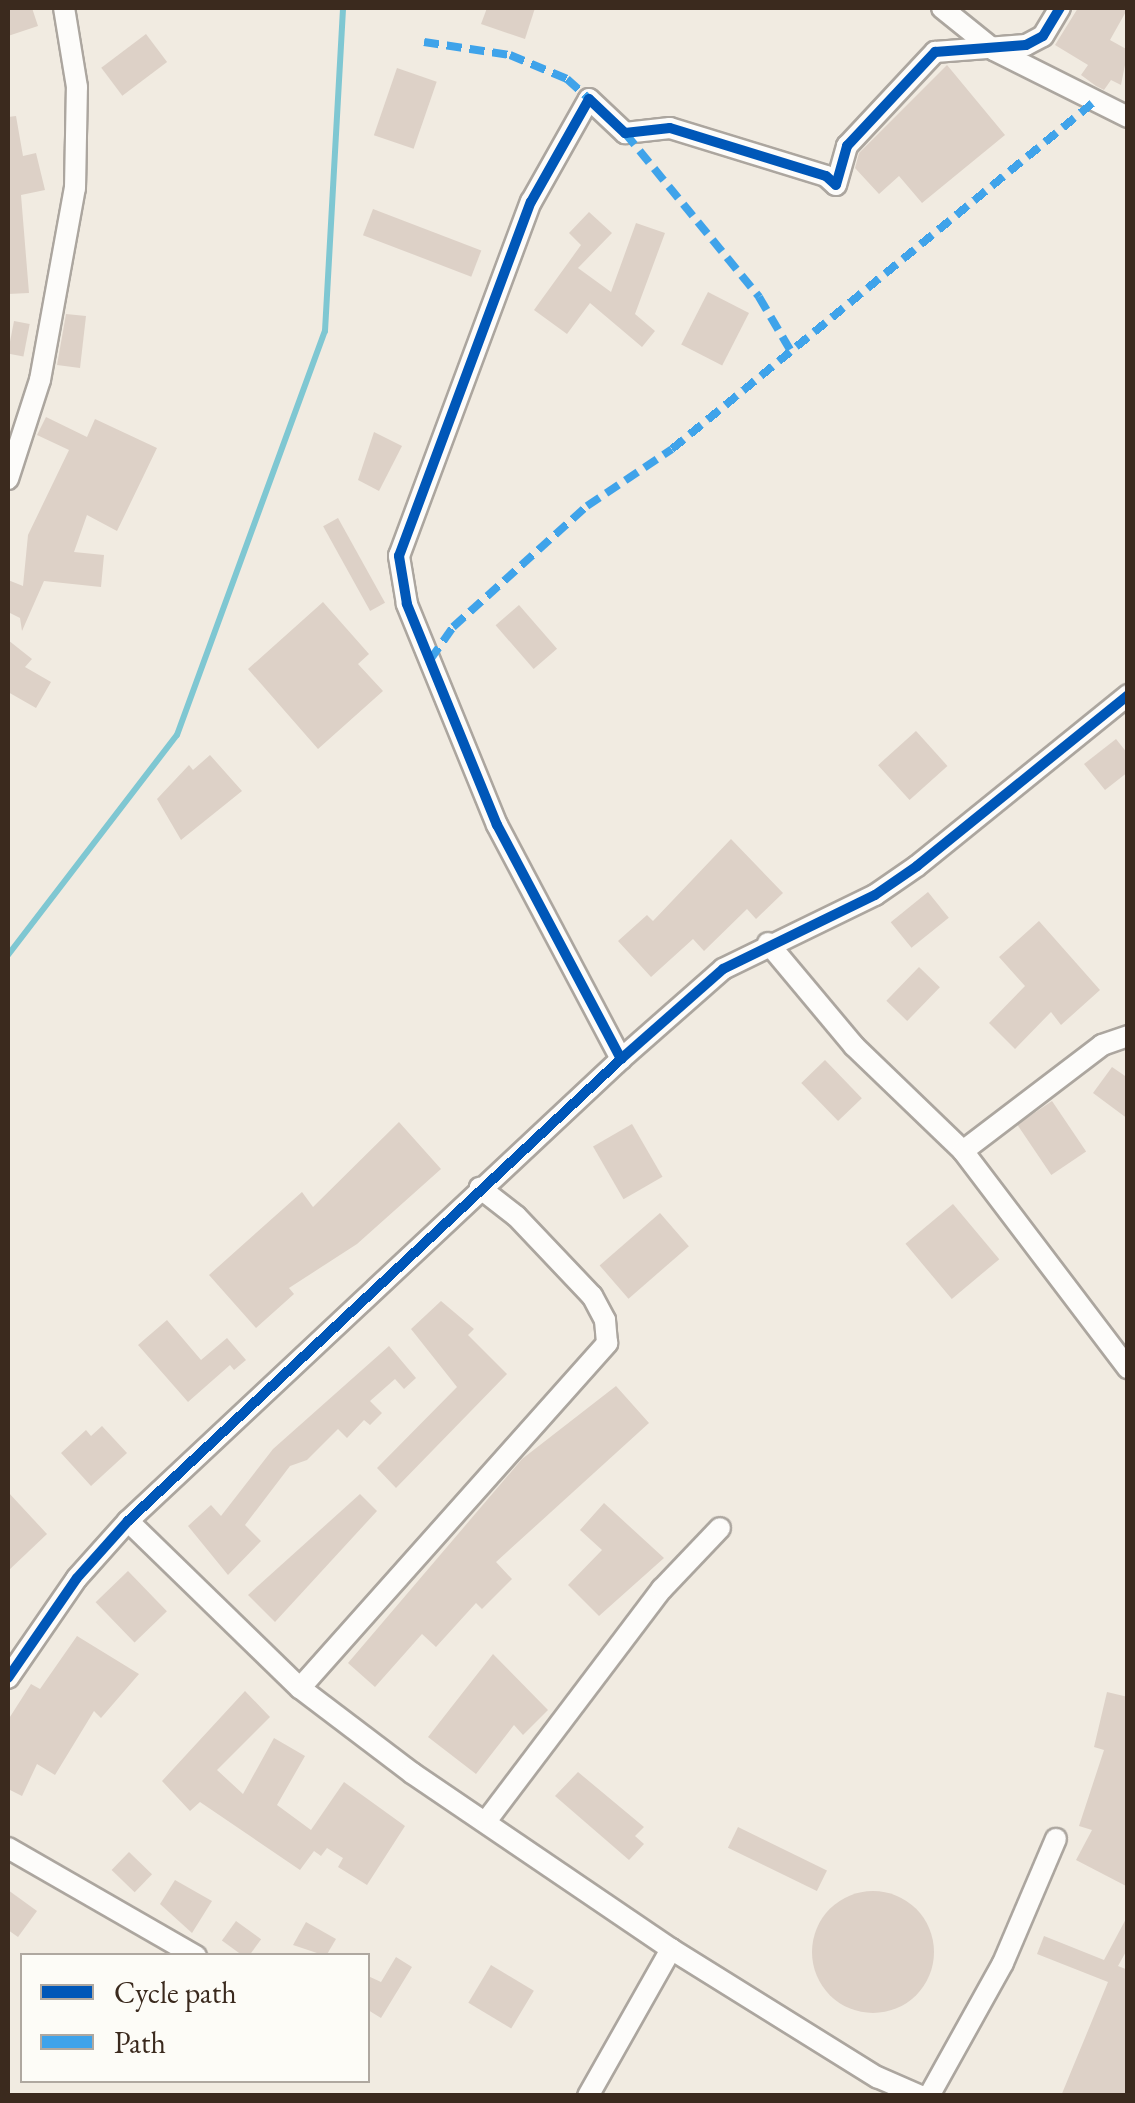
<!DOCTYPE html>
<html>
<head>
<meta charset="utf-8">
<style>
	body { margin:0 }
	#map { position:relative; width:1135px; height:2103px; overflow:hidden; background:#f1ebe1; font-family:"EB Garamond",serif }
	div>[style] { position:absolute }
	.stream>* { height:6px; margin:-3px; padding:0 3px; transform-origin:3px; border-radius:3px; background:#7fc7d2 }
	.building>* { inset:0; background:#ddd1c7; transform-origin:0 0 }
	.round { border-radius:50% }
	.roads { filter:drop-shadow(2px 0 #aca69f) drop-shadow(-2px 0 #aca69f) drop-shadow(0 2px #aca69f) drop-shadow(0 -2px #aca69f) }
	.minor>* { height:20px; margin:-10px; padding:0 10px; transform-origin:10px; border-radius:10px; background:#fdfcfa }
	.quiet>* { height:8px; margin-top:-4px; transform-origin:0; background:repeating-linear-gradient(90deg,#3fa3ea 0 15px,transparent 0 23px) }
	.cycleway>* { height:10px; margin:-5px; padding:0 5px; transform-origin:5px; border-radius:5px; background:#0057b8 }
	span { translate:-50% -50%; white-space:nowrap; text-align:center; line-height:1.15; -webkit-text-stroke:9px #fdfcf7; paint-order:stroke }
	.frame { position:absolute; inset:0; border:10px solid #3b2a1e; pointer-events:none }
	.legend { position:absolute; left:20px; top:1953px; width:350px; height:130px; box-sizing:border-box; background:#fdfcf7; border:2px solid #afa8a0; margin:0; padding:12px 18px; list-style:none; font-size:30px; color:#3b2a1e }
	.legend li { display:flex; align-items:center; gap:20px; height:50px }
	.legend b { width:50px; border:2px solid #afa8a0 }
</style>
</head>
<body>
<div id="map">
	<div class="stream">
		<div style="left:8px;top:955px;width:277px;rotate:-52.5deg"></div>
		<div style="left:177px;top:735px;width:430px;rotate:-69.9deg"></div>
		<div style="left:325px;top:331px;width:324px;rotate:-86.8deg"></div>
	</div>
	<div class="building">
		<div style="clip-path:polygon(8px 8px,32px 8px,38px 26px,8px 36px)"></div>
		<div style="clip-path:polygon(487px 8px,535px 8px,525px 39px,481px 24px)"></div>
		<div style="clip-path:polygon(1078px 8px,1128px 8px,1110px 40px,1128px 50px,1121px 85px,1111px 80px,1104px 90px,1096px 86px,1081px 75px,1088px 65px,1055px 45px)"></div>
		<div style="left:146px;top:34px;width:35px;height:56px;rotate:53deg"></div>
		<div style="clip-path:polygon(947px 65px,1005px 135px,922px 203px,899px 176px,879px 194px,855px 168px,859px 153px)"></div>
		<div style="left:397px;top:68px;width:42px;height:71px;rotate:19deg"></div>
		<div style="clip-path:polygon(16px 116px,23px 156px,36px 153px,45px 190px,21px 195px,29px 293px,8px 294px,8px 117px)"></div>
		<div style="left:373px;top:209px;width:116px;height:28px;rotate:21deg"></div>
		<div style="clip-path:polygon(589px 212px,612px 233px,578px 268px,611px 292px,636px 223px,665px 233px,635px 314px,655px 331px,642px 347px,590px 303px,567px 334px,534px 310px,581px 245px,569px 233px)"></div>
		<div style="left:708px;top:292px;width:46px;height:59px;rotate:27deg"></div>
		<div style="clip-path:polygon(66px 314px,86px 316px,80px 368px,57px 365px)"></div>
		<div style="left:14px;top:321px;width:16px;height:33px;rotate:11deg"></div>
		<div style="clip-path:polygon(46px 417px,87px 437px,95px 419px,157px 448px,117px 531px,87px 515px,74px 552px,104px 555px,101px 587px,44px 581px,22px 631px,20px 618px,8px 612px,8px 580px,23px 586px,28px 535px,69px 450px,37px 435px)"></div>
		<div style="clip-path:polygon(374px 432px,402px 446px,379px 491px,358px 480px)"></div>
		<div style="left:338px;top:518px;width:97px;height:17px;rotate:61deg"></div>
		<div style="clip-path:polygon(323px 602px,369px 654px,358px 664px,383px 691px,318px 749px,248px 669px)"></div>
		<div style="left:519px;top:605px;width:58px;height:31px;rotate:49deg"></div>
		<div style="clip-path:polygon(8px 640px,32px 659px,25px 667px,51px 682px,36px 708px,8px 692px)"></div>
		<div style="left:916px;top:731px;width:47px;height:51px;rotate:48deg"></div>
		<div style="clip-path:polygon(1116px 739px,1128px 754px,1128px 772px,1105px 790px,1084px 764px)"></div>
		<div style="clip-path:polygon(210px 755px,242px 791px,181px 840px,157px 799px,189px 765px,193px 770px)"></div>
		<div style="clip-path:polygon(731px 839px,783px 893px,756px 919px,747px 909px,704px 951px,693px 939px,651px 977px,618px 941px,647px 915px,653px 921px)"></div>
		<div style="left:928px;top:892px;width:33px;height:48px;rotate:51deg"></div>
		<div style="clip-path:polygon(1039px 921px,1100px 990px,1061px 1025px,1051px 1012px,1015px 1049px,989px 1023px,1025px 986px,999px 957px)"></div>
		<div style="left:919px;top:967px;width:29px;height:47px;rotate:44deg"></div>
		<div style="left:825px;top:1060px;width:53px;height:33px;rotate:46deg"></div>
		<div style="clip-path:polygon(1112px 1067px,1128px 1078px,1128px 1119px,1093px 1093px)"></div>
		<div style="left:1052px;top:1101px;width:61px;height:42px;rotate:56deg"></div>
		<div style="clip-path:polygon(399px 1122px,441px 1169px,357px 1244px,289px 1288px,294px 1294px,256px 1328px,209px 1275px,302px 1192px,313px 1207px)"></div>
		<div style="left:632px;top:1124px;width:61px;height:45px;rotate:60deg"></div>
		<div style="left:953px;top:1204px;width:72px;height:62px;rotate:50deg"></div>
		<div style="left:660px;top:1213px;width:44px;height:80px;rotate:49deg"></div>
		<div style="clip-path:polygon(441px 1301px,474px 1329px,468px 1335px,507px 1374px,396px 1488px,377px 1468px,457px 1387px,411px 1329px)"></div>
		<div style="clip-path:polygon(167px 1320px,201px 1360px,227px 1338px,246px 1360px,234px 1370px,230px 1365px,188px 1402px,138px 1345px)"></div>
		<div style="clip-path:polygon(389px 1346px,416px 1378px,404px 1389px,395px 1379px,370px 1401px,382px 1413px,370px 1425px,364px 1420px,347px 1438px,338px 1429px,307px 1460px,290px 1466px,245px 1525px,261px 1541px,228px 1575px,188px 1526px,211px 1505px,221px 1516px,273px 1449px)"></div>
		<div style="clip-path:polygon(616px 1386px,649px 1423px,496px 1562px,512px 1579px,482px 1609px,476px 1603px,436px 1647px,422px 1634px,375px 1687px,348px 1663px,522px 1459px)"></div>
		<div style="clip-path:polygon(102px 1426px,127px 1453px,91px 1486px,61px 1453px,86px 1430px,91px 1436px)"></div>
		<div style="clip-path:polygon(8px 1492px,47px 1534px,8px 1571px)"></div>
		<div style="clip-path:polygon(360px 1494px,377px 1511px,275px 1622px,248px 1595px)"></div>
		<div style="clip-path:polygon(604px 1503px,664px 1558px,599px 1616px,568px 1585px,602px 1550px,580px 1530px)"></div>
		<div style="left:128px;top:1571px;width:56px;height:45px;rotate:46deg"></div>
		<div style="clip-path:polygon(77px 1636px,139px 1674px,101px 1718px,94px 1711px,55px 1775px,37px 1764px,22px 1796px,8px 1789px,8px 1720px,31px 1684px,40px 1689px)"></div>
		<div style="clip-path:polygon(493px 1654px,548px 1710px,523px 1735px,514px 1725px,476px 1774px,428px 1737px)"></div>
		<div style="clip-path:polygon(245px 1691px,270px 1717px,217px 1770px,243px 1794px,274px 1738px,305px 1756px,277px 1805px,311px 1830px,344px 1782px,405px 1826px,367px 1885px,338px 1867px,343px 1858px,327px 1848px,321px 1856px,314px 1851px,300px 1870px,200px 1802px,190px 1811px,162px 1781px)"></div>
		<div style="clip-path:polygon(1107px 1692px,1128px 1697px,1128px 1887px,1076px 1860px,1092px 1830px,1079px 1826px,1104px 1750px,1094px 1747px)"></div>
		<div style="clip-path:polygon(578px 1772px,644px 1827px,635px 1836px,644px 1844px,629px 1860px,555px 1796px)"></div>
		<div style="left:738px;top:1827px;width:99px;height:23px;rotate:26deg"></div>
		<div style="left:129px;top:1852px;width:32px;height:25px;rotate:44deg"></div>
		<div style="clip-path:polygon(175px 1880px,212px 1901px,192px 1933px,160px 1904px)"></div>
		<div style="clip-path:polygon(8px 1890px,37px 1911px,18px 1937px,8px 1930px)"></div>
		<div class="round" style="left:812px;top:1891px;width:122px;height:122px"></div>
		<div style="clip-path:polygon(1128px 1915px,1128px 1948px,1118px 1966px,1128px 1970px,1128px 2096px,1061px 2096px,1108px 1982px,1037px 1954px,1044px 1936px,1104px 1960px)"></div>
		<div style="left:236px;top:1921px;width:31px;height:24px;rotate:36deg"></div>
		<div style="clip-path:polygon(306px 1922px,336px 1939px,326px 1956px,293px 1945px)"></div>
		<div style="clip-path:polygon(396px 1957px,412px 1967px,381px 2018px,368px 2010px,368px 1976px,381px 1982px)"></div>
		<div style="left:491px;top:1965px;width:50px;height:44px;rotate:31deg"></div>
	</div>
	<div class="roads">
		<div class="minor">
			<div style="left:942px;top:8px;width:67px;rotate:38.9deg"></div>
			<div style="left:994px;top:50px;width:150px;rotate:26.6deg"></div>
			<div style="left:8px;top:479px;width:104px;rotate:-72.1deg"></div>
			<div style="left:40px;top:380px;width:195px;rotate:-79.7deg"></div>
			<div style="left:75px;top:188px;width:101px;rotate:-88.9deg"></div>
			<div style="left:77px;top:87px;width:80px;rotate:-99.3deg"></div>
			<div style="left:768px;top:943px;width:134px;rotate:50.1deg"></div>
			<div style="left:854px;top:1046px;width:151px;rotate:43.9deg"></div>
			<div style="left:963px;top:1151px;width:273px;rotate:52.8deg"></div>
			<div style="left:621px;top:1059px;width:265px;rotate:-117.9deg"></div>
			<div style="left:497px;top:825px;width:239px;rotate:-112.2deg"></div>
			<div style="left:407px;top:604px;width:49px;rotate:-99.5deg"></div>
			<div style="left:399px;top:556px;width:378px;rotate:-69.6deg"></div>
			<div style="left:531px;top:202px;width:118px;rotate:-60.6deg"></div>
			<div style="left:589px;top:99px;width:50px;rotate:43.4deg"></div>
			<div style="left:625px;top:133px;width:45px;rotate:-6.3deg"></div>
			<div style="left:670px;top:128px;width:163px;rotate:17.1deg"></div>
			<div style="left:826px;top:176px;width:13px;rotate:42deg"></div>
			<div style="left:836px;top:185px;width:41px;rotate:-74.2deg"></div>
			<div style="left:847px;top:146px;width:129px;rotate:-46.9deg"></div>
			<div style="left:935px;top:52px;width:91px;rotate:-4.4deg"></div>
			<div style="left:1026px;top:45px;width:19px;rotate:-28deg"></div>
			<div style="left:1043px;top:36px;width:33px;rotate:-59deg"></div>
			<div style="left:963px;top:1151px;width:175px;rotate:-37.3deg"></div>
			<div style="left:1102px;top:1045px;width:28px;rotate:-19deg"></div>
			<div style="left:128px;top:1521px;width:240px;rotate:44.2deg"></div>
			<div style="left:300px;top:1688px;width:141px;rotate:37.2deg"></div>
			<div style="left:412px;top:1773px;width:313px;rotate:34.2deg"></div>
			<div style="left:671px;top:1949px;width:243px;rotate:31.9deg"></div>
			<div style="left:877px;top:2077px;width:48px;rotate:23.4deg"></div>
			<div style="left:8px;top:1678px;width:121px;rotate:-55.4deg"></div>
			<div style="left:77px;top:1578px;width:76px;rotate:-48.2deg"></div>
			<div style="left:128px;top:1521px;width:676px;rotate:-43.14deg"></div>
			<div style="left:621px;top:1059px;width:136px;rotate:-41.4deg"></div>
			<div style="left:723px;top:969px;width:169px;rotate:-26deg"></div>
			<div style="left:875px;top:895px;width:51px;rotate:-34.6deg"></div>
			<div style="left:917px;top:866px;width:272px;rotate:-39deg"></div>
			<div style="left:300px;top:1688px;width:462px;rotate:-48.3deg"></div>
			<div style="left:607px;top:1343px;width:23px;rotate:-95deg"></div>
			<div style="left:605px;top:1320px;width:27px;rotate:-118deg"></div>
			<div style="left:592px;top:1296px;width:110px;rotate:-133.5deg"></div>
			<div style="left:516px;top:1216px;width:46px;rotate:-142.1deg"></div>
			<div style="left:487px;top:1820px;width:290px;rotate:-52.9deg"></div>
			<div style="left:662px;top:1589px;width:84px;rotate:-46.4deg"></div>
			<div style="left:8px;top:1848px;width:217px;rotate:29.9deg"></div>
			<div style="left:588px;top:2096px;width:169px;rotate:-60.5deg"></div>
			<div style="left:929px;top:2096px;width:152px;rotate:-60.9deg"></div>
			<div style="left:1003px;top:1963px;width:135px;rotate:-66.9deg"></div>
		</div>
	</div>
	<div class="quiet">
		<div style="left:424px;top:42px;width:87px;rotate:8.6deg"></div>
		<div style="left:510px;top:55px;width:62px;rotate:22.8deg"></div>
		<div style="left:567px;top:79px;width:30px;rotate:42deg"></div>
		<div style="left:625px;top:133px;width:212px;rotate:50.7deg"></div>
		<div style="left:759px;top:297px;width:65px;rotate:59.5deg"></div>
		<div style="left:430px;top:660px;width:40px;rotate:-55.1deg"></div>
		<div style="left:453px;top:627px;width:181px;rotate:-42.1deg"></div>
		<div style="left:587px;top:506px;width:102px;rotate:-33.8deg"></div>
		<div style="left:672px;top:449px;width:548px;rotate:-39.44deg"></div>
	</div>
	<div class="cycleway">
		<div style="left:621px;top:1059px;width:265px;rotate:-117.9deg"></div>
		<div style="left:497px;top:825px;width:239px;rotate:-112.2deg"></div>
		<div style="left:407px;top:604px;width:49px;rotate:-99.5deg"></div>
		<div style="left:399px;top:556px;width:378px;rotate:-69.6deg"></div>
		<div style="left:531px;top:202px;width:118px;rotate:-60.6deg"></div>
		<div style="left:589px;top:99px;width:50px;rotate:43.4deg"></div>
		<div style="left:625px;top:133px;width:45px;rotate:-6.3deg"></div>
		<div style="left:670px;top:128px;width:163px;rotate:17.1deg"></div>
		<div style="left:826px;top:176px;width:13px;rotate:42deg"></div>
		<div style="left:836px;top:185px;width:41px;rotate:-74.2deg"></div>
		<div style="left:847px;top:146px;width:129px;rotate:-46.9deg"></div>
		<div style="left:935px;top:52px;width:91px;rotate:-4.4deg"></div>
		<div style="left:1026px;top:45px;width:19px;rotate:-28deg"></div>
		<div style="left:1043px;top:36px;width:33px;rotate:-59deg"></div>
		<div style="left:8px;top:1678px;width:121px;rotate:-55.4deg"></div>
		<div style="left:77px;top:1578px;width:76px;rotate:-48.2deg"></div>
		<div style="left:128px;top:1521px;width:676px;rotate:-43.14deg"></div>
		<div style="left:621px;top:1059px;width:136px;rotate:-41.4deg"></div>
		<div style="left:723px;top:969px;width:169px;rotate:-26deg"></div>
		<div style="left:875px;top:895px;width:51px;rotate:-34.6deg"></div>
		<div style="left:917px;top:866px;width:272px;rotate:-39deg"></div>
	</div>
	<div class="frame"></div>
	<ul class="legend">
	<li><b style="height:12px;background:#0057b8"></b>Cycle path</li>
	<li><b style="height:12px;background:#3fa3ea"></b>Path</li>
	</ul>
</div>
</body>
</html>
